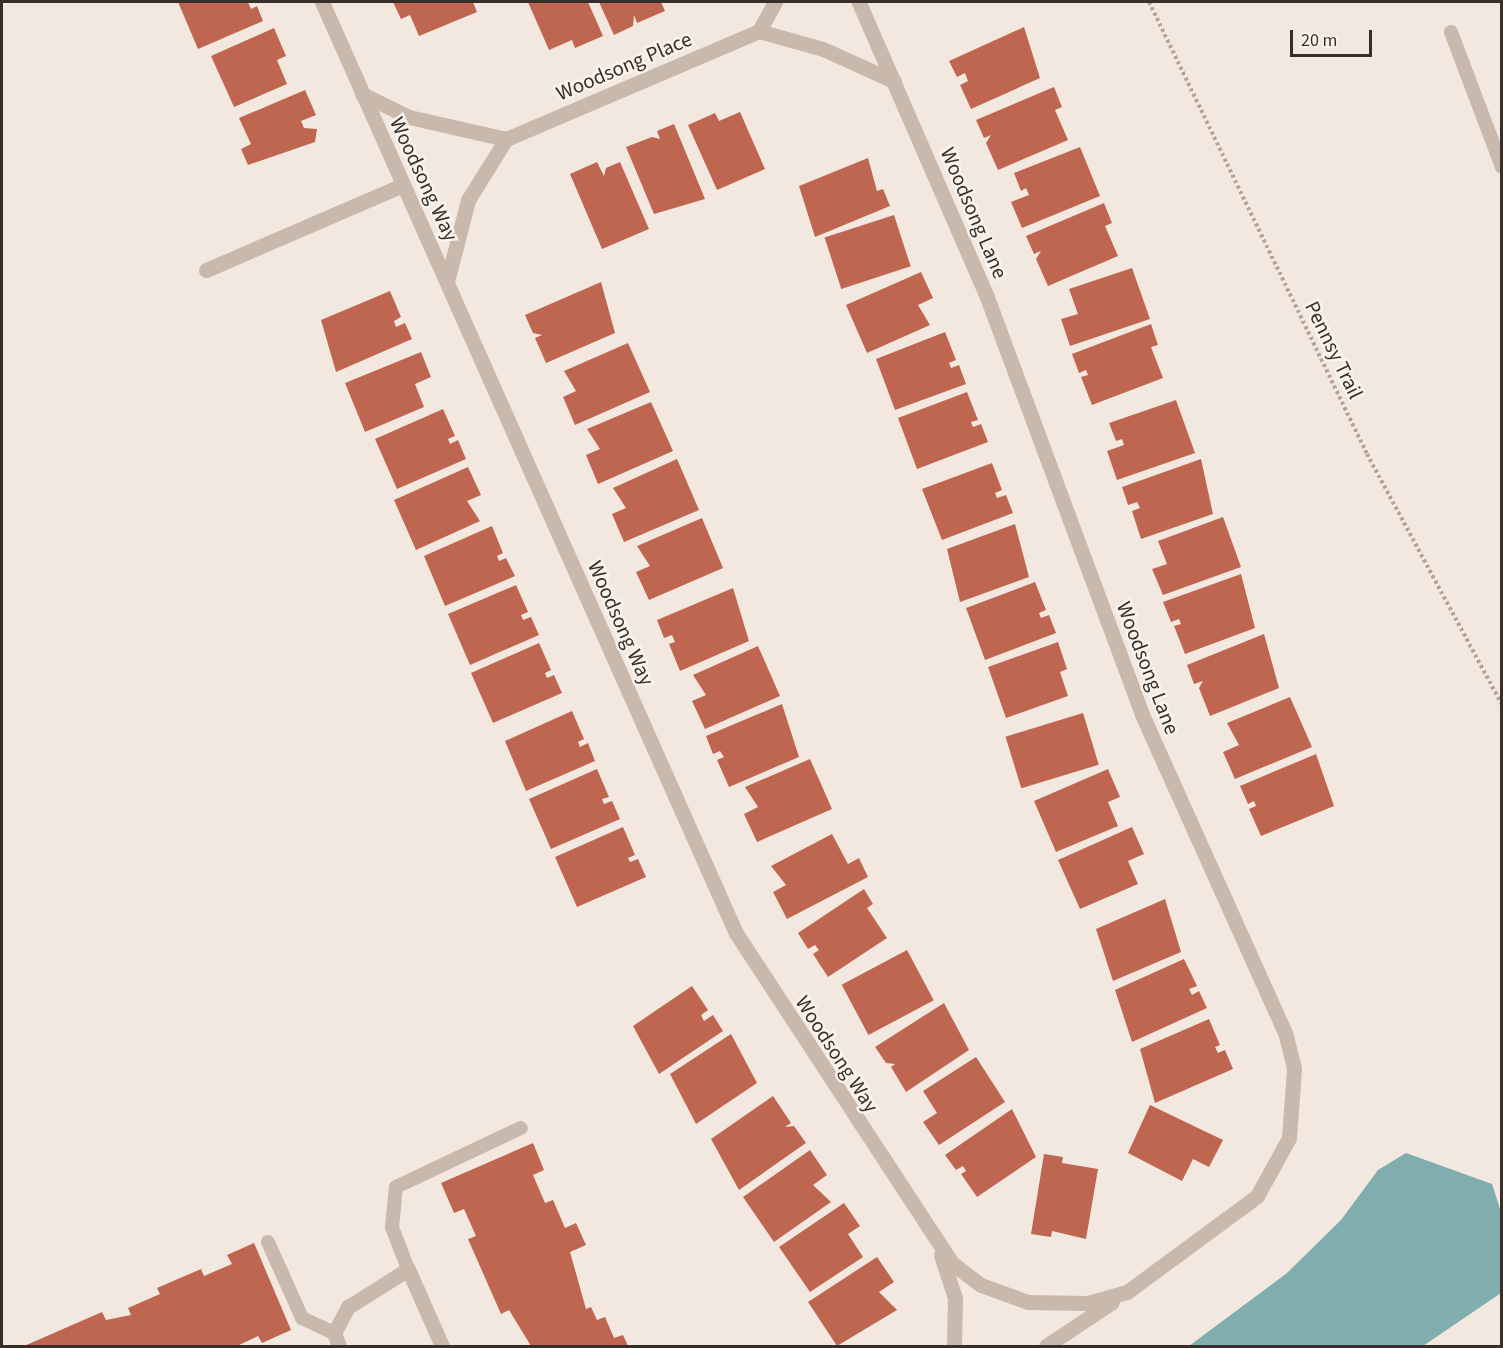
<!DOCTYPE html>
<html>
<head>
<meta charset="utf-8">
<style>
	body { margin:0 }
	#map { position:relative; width:1503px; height:1348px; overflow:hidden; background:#f2e8e0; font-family:"Source Sans 3",sans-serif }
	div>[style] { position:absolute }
	.water>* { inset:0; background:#80adad }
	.building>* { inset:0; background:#bf6651; transform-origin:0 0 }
	.path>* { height:4px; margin-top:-2px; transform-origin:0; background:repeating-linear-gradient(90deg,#b5a296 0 3px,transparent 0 6px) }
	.lane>* { height:14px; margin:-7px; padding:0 7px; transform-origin:7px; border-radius:7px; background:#c9b8ac }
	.street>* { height:15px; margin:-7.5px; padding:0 7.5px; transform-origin:7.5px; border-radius:7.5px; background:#c9b8ac }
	span { translate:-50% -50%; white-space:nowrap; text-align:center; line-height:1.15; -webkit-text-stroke:5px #f9f3ec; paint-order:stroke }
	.street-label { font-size:21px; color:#382e2a }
	.frame { position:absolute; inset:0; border:3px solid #382e2a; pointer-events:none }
	.scale { position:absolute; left:1290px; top:30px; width:82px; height:27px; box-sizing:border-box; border:3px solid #382e2a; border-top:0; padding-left:8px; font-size:18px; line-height:21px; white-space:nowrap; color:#382e2a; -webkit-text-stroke:4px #f9f3ec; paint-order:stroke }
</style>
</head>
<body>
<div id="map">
	<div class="water">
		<div style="clip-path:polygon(1406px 1153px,1492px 1184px,1501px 1212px,1501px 1293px,1423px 1346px,1189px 1346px,1287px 1273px,1341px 1220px,1378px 1170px)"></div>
	</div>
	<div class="building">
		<div style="clip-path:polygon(178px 2px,248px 2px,251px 9px,257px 6px,263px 21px,198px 49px)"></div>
		<div style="clip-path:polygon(393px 2px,473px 2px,477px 12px,419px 36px,410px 15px,401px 19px)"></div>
		<div style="clip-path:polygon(528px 2px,588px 2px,603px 36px,575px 48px,572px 40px,549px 50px)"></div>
		<div style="clip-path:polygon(599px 2px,661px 2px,665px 11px,637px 23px,634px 15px,633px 26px,614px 35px)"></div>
		<div style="clip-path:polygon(1024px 27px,1040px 78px,971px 109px,960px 85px,968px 81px,965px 73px,957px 77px,949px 61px)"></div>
		<div style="clip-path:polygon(274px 28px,286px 56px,277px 60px,287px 84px,234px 107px,211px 56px)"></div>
		<div style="clip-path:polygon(1054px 87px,1062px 107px,1055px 110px,1068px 140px,998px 170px,986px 143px,991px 135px,984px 138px,976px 120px)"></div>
		<div style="clip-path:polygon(305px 90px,316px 115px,301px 121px,304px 128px,317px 129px,315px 142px,248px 165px,241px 149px,251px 144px,239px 118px)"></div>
		<div style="clip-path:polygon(740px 112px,765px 169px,717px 190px,688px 125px,715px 113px,719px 121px)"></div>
		<div style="clip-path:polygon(674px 124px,705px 199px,654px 214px,626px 147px,652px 137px,660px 139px,657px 131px)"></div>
		<div style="clip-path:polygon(1080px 147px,1100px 196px,1022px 228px,1011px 202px,1029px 195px,1026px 188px,1021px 191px,1014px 173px)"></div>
		<div style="clip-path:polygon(868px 158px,877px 191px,883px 189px,890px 206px,815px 237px,799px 186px)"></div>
		<div style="clip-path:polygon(597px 162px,604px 176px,606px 168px,620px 162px,649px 229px,602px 249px,570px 174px)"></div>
		<div style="clip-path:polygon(1104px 203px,1112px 223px,1105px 226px,1118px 256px,1048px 286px,1036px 259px,1041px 251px,1034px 254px,1026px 236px)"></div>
		<div style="left:894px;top:215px;width:54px;height:73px;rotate:72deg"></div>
		<div style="clip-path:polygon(1132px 268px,1150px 319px,1070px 346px,1061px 319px,1078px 314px,1069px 289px)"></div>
		<div style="clip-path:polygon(921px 272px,933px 298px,918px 305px,930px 325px,867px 353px,846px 305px)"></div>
		<div style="clip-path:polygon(601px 282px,615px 333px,546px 363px,535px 338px,542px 335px,533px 333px,525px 315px)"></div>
		<div style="clip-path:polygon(390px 291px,401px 317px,394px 321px,396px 327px,405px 323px,412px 339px,336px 372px,321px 320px)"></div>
		<div style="clip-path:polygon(1151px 324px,1158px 345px,1151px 347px,1163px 378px,1092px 405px,1081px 377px,1088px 375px,1086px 370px,1079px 373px,1072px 354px)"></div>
		<div style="clip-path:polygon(945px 332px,956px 360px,949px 363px,951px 368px,959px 365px,966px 384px,895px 410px,876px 359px)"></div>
		<div style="clip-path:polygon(628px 343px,650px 392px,575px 425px,563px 397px,576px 391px,564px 371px)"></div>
		<div style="clip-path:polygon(421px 352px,431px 377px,415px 384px,424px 407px,365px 432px,345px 383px)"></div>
		<div style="clip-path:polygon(967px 392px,978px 420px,971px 422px,973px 427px,981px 424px,988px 442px,917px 469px,898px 418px)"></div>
		<div style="clip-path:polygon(1176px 400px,1195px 453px,1117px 480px,1107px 451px,1124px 445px,1122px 439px,1116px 441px,1109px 423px)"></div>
		<div style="clip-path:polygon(651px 402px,673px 451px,598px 484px,586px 455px,600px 449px,587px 429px)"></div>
		<div style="clip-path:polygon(443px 409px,455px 436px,448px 439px,450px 444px,458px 440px,466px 459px,397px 489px,375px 439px)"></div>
		<div style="clip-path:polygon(677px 459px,699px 510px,624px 542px,612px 514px,626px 508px,613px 488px)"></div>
		<div style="clip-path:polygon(1201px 459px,1213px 514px,1141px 539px,1132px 511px,1140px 508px,1137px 502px,1128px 505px,1122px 487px)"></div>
		<div style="clip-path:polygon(992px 463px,1002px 490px,995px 493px,997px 498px,1006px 495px,1013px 513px,942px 540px,922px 489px)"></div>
		<div style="clip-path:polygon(468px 467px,481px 495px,467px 501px,480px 521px,416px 550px,394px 500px)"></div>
		<div style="clip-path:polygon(1223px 517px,1241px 567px,1163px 595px,1152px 569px,1167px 564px,1158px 541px)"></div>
		<div style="clip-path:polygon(702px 518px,723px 568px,649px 600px,636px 572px,650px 566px,637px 546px)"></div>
		<div style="clip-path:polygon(1015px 524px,1029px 577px,960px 602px,947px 549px)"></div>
		<div style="clip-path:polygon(492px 526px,503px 553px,497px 556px,499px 561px,506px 558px,515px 576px,445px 606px,424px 556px)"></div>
		<div style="clip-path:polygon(1241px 574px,1255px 628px,1185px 654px,1174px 626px,1181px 624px,1179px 619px,1171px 622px,1163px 602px)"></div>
		<div style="clip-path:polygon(1035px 582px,1046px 610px,1039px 613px,1041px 618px,1049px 615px,1056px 633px,985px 660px,966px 608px)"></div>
		<div style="clip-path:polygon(516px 585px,528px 612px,521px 615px,523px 620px,531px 617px,539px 635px,470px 665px,448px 614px)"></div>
		<div style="clip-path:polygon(733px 588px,749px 641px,680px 671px,669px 644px,675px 642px,672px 635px,664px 638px,657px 620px)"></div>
		<div style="clip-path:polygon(1264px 634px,1279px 688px,1210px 716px,1199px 688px,1203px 681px,1194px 684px,1187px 665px)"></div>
		<div style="clip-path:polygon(1058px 642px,1067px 669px,1060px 672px,1068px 696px,1006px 718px,988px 667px)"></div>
		<div style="clip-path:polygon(539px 643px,551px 670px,545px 673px,547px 678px,554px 675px,562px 693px,493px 723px,471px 673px)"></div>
		<div style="clip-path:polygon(758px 646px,780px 696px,705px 729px,692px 701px,706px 695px,693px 675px)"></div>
		<div style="clip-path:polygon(1290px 697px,1312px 747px,1235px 779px,1223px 752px,1239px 745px,1227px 723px)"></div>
		<div style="clip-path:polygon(782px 704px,799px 757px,729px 787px,717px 760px,724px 757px,720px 751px,713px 754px,706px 736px)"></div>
		<div style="clip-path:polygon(572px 711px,584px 739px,578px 742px,580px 747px,588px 743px,595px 761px,526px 791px,505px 741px)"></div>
		<div style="left:1083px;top:713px;width:54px;height:81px;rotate:73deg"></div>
		<div style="clip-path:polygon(1316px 754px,1334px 806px,1261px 836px,1249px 809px,1256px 806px,1254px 801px,1248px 804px,1240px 786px)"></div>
		<div style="clip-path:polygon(810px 759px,832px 809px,757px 842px,744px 814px,758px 807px,745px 787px)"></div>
		<div style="clip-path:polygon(597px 769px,609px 797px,602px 799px,604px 804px,612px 801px,620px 819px,551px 849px,529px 799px)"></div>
		<div style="clip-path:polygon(1108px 769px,1120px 797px,1108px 802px,1118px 826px,1056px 852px,1034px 801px)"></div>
		<div style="clip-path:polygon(623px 827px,635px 855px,628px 858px,630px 862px,638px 859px,646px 877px,577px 907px,555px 857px)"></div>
		<div style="clip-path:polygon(1132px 827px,1144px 854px,1128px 861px,1138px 884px,1080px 909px,1058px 860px)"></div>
		<div style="clip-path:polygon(832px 834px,848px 864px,859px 858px,868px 877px,787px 919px,773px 892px,786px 885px,771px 866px)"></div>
		<div style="clip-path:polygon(864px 889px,873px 904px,867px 908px,887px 938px,828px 977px,813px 954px,819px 950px,815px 945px,808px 949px,798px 933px)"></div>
		<div style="clip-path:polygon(1165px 899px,1181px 952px,1113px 981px,1096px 929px)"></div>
		<div style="left:907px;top:950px;width:57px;height:74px;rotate:62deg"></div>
		<div style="clip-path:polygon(1184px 959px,1197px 986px,1189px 989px,1192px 995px,1199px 991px,1207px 1008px,1132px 1042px,1115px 990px)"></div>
		<div style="clip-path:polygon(692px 986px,708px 1010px,701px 1015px,704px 1021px,713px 1015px,723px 1031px,659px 1074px,633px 1026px)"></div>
		<div style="clip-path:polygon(944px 1003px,969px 1050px,906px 1092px,891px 1067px,895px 1064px,886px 1063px,875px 1047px)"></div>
		<div style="clip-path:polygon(1209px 1019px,1220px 1045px,1215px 1047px,1218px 1053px,1225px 1050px,1233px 1069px,1155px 1103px,1140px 1049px)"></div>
		<div style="clip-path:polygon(731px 1034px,757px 1083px,696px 1124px,670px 1074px)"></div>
		<div style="clip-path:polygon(976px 1057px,1005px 1102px,939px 1145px,923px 1122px,937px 1113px,923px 1091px)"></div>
		<div style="clip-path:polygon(773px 1096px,791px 1123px,785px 1127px,794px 1126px,806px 1143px,739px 1190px,711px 1139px)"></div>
		<div style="clip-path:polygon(1150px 1105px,1223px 1140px,1209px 1167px,1193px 1159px,1182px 1181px,1128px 1153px)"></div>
		<div style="clip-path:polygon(1012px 1109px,1036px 1157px,977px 1197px,961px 1174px,966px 1171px,963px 1166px,956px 1170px,945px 1155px)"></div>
		<div style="clip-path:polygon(533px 1143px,544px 1170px,533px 1175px,545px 1203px,553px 1200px,565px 1228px,576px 1223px,586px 1245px,570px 1252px,586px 1309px,591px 1307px,597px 1320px,605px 1317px,614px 1338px,623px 1335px,628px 1346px,531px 1346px,509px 1310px,501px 1314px,468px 1239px,476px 1236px,464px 1209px,454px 1213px,441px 1183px)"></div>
		<div style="clip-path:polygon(810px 1150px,827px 1175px,813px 1185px,831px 1202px,774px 1242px,743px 1197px)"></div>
		<div style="clip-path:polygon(1044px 1154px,1063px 1157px,1062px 1163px,1098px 1169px,1086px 1239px,1052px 1231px,1051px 1237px,1031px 1234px)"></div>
		<div style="clip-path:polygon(844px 1203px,860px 1226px,848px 1234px,863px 1257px,810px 1292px,779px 1247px)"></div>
		<div style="clip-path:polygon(254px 1243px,291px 1330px,262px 1343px,258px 1336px,237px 1346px,24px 1346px,102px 1312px,106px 1320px,131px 1315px,128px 1308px,160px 1294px,157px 1288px,201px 1269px,204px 1276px,232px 1264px,227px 1255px)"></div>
		<div style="clip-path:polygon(877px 1257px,894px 1282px,879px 1292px,897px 1310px,837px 1346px,808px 1302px)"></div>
	</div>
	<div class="path">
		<div style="left:1149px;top:2px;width:502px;rotate:64.25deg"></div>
		<div style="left:1367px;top:454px;width:285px;rotate:61.7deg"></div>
	</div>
	<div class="lane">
		<div style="left:1451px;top:32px;width:144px;rotate:69.3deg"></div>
		<div style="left:268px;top:1242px;width:83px;rotate:65.9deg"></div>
		<div style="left:302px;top:1318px;width:35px;rotate:25deg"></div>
		<div style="left:408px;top:1269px;width:45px;rotate:-110.9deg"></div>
		<div style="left:392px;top:1227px;width:40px;rotate:-84.3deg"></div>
		<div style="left:396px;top:1187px;width:138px;rotate:-25.3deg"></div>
	</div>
	<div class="street">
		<div style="left:322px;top:2px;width:1019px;rotate:66.03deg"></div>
		<div style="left:736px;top:933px;width:396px;rotate:56.8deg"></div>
		<div style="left:953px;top:1264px;width:35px;rotate:37deg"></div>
		<div style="left:981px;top:1285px;width:50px;rotate:19.9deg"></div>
		<div style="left:1028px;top:1302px;width:60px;rotate:1deg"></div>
		<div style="left:1088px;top:1303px;width:41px;rotate:-15.8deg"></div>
		<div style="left:1127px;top:1292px;width:162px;rotate:-36.4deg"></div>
		<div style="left:1257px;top:1196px;width:66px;rotate:-61.1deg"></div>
		<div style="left:1289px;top:1138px;width:70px;rotate:-85.9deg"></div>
		<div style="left:1294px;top:1068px;width:34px;rotate:-104deg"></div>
		<div style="left:1286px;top:1035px;width:352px;rotate:-114.2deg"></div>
		<div style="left:1142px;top:714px;width:445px;rotate:-110.4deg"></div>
		<div style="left:987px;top:297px;width:322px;rotate:-113.5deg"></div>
		<div style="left:759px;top:31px;width:66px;rotate:15.7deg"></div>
		<div style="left:823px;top:49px;width:78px;rotate:24.3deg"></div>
		<div style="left:759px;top:31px;width:33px;rotate:-61deg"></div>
		<div style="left:362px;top:94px;width:52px;rotate:26.1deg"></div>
		<div style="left:409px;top:117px;width:99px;rotate:12.8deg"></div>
		<div style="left:506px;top:139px;width:275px;rotate:-23.1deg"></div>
		<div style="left:206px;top:270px;width:214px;rotate:-23.4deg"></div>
		<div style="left:448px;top:278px;width:81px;rotate:-75.6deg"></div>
		<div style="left:468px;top:200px;width:72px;rotate:-58.1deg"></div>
		<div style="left:941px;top:1255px;width:45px;rotate:72deg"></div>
		<div style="left:955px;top:1298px;width:48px;rotate:91.2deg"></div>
		<div style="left:339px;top:1346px;width:14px;rotate:-111deg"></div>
		<div style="left:334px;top:1333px;width:30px;rotate:-62deg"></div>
		<div style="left:348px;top:1307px;width:71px;rotate:-32.3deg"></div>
		<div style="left:408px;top:1269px;width:84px;rotate:66.2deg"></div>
		<div style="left:1046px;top:1346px;width:79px;rotate:-33.7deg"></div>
	</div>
	<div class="street-label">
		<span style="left:624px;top:66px;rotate:-23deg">Woodsong Place</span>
		<span style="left:424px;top:179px;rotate:65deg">Woodsong Way</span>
		<span style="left:974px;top:213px;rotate:67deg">Woodsong Lane</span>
		<span style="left:1334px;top:350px;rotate:64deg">Pennsy Trail</span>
		<span style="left:621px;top:623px;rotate:66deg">Woodsong Way</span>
		<span style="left:1148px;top:668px;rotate:69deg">Woodsong Lane</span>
		<span style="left:837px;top:1054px;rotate:57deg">Woodsong Way</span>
	</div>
	<div class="frame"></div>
	<div class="scale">20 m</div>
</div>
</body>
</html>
